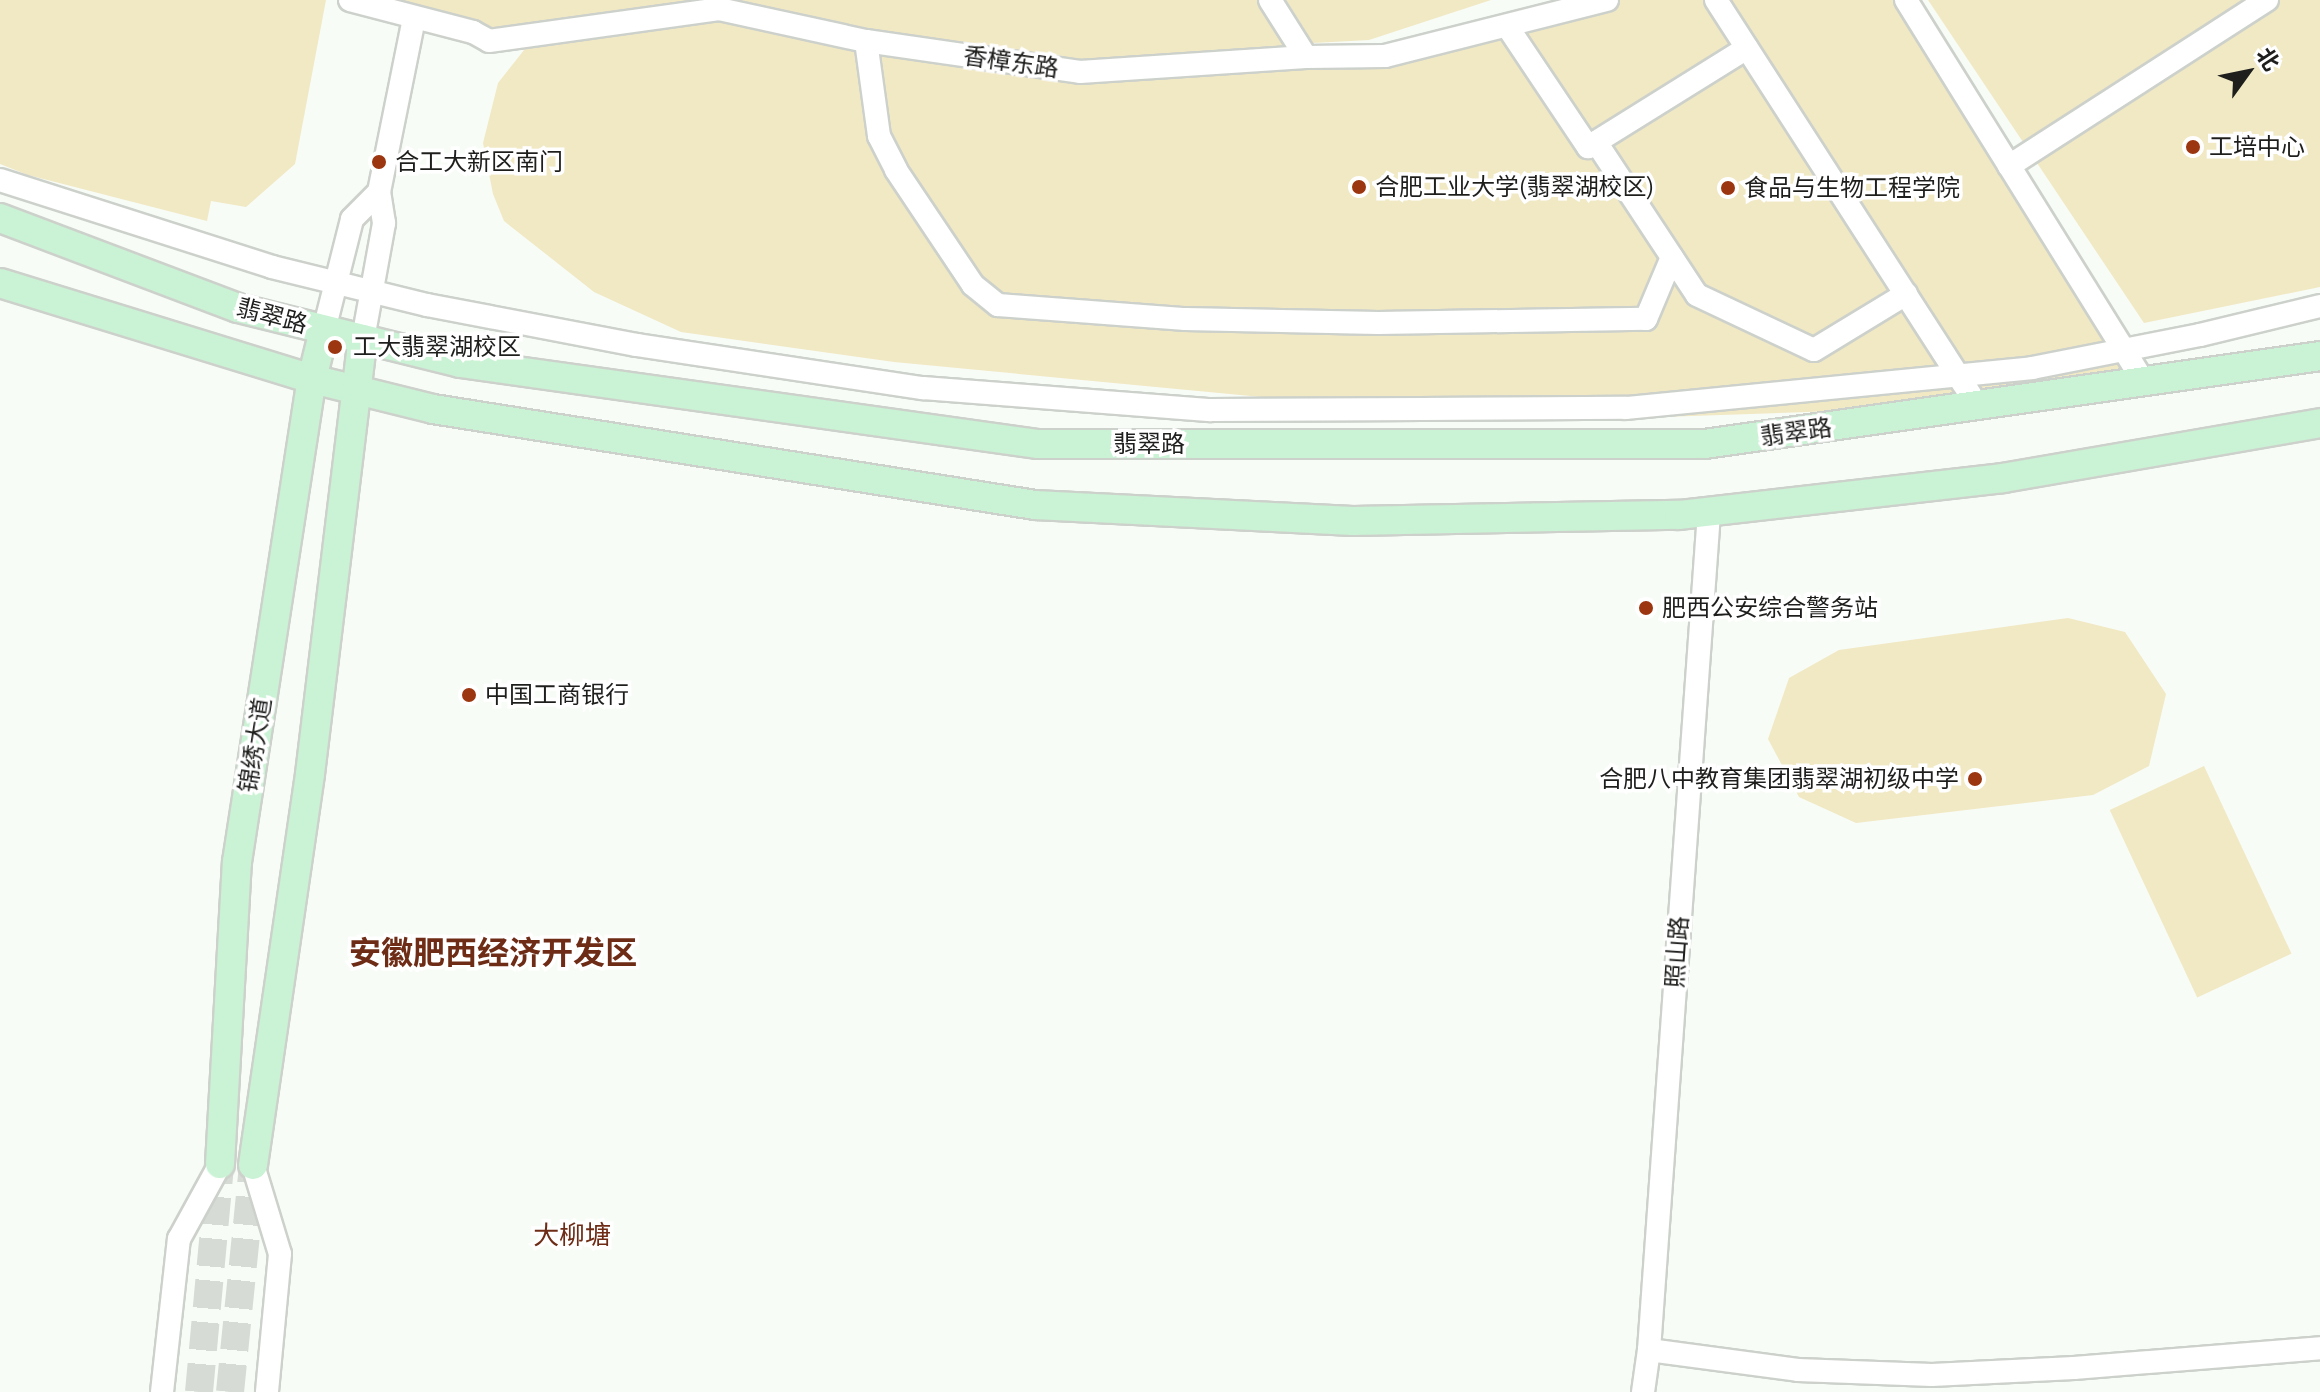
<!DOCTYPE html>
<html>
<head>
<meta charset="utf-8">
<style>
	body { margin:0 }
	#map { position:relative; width:2320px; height:1392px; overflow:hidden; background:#f8fcf6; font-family:Ubuntu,"Noto Sans SC",sans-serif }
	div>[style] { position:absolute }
	.green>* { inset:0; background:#f1e8c4; transform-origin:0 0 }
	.major-tunnel>* { height:28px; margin-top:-14px; transform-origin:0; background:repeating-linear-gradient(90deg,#d7dbd5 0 28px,transparent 0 42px) }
	.roads { filter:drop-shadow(2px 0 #cdd1cb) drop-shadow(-2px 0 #cdd1cb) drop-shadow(0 2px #cdd1cb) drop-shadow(0 -2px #cdd1cb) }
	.minor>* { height:22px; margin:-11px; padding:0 11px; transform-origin:11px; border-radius:11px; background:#fff }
	.major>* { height:28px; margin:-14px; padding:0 14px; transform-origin:14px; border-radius:14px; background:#caf2d4 }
	.dots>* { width:22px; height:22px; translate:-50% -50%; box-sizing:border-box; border:4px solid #fff; border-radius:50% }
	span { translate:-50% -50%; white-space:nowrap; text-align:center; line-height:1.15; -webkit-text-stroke:7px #fff; paint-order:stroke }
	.street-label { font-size:24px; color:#1e1f1d }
	.poi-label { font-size:24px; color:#1e1f1d }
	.left { translate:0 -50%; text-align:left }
	.right { translate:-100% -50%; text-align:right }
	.neighbourhood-label { font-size:26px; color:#6e2c16 }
	.district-label { font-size:32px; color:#6e2c16; font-weight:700 }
	.north { position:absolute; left:2208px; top:32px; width:80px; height:80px; -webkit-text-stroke:6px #fff; paint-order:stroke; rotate:57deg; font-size:22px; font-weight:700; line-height:32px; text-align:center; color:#1e1f1d }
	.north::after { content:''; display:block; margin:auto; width:28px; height:36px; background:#1e1f1d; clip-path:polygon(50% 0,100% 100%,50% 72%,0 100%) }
</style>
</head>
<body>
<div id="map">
	<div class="green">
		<div style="clip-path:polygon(0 0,326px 0,295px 164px,246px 207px,211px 201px,207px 221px,28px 175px,0 164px)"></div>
		<div style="clip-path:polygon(350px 0,1270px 0,1306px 57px,1385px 56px,1611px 0,1906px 0,2144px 382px,1978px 406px,1662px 417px,1344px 405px,894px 362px,681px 332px,594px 292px,504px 221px,493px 194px,483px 143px,498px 83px,536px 35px,473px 32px)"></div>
		<div style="clip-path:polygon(1286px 0,1491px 0,1369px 40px,1313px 43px)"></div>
		<div style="clip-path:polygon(1928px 0,2320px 0,2320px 287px,2144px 323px)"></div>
		<div style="clip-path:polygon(2068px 618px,2125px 632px,2166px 694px,2149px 766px,2093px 795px,1856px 823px,1799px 797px,1768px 739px,1789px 678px,1839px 650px)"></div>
		<div style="left:2204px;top:766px;width:207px;height:104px;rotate:65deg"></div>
	</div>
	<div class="major-tunnel">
		<div style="left:199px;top:1392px;width:229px;rotate:-84.7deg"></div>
		<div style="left:230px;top:1392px;width:228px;rotate:-84.2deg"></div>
	</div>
	<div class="roads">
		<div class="minor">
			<div style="left:350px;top:0;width:127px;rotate:14.6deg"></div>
			<div style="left:473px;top:32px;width:18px;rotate:29deg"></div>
			<div style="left:489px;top:41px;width:232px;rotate:-7.9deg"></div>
			<div style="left:719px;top:9px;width:150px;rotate:12.3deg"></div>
			<div style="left:866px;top:41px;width:216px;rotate:8.2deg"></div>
			<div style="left:1080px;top:72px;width:226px;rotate:-3.8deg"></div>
			<div style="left:1306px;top:57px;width:79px;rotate:-0.7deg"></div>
			<div style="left:1385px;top:56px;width:229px;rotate:-14.2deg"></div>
			<div style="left:1270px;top:0;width:67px;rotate:57.7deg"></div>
			<div style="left:1716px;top:0;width:483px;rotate:57.2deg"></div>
			<div style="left:1906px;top:0;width:450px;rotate:58.1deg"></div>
			<div style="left:1507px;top:26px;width:146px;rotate:56.2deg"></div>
			<div style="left:1588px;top:147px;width:187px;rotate:-31.9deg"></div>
			<div style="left:866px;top:41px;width:96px;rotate:82.2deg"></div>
			<div style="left:879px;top:136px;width:38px;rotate:63deg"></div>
			<div style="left:896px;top:170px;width:138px;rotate:56.2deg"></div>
			<div style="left:973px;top:285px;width:32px;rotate:39deg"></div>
			<div style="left:998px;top:305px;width:188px;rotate:4.3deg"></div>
			<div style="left:1185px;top:319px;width:193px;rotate:1.2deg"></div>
			<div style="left:1378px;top:323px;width:268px;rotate:-0.9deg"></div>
			<div style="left:1646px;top:319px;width:67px;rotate:-67.2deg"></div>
			<div style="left:1596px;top:142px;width:183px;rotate:56.6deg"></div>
			<div style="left:1697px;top:295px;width:129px;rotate:25.2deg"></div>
			<div style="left:1814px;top:350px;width:108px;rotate:-31.3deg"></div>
			<div style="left:2009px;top:166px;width:307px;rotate:-32.8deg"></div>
			<div style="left:0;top:180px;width:286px;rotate:17.7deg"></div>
			<div style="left:272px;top:267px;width:160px;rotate:13.8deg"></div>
			<div style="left:427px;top:305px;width:214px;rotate:10.8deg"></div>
			<div style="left:637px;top:345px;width:289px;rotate:8.6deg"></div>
			<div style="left:923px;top:388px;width:289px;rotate:4.4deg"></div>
			<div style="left:1211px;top:410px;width:415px;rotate:-0.3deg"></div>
			<div style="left:1626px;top:408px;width:408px;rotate:-5.6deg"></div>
			<div style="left:2032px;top:368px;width:171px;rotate:-11.1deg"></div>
			<div style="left:2200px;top:335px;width:123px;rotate:-13.6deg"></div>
			<div style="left:324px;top:330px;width:114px;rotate:-75.8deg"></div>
			<div style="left:352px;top:219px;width:38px;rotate:-45deg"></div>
			<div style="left:363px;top:339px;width:118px;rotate:-79.7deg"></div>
			<div style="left:384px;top:223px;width:31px;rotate:-99deg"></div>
			<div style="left:379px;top:192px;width:177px;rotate:-78.6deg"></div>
			<div style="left:253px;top:1165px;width:93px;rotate:73.1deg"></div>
			<div style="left:280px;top:1254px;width:139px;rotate:95.4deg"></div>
			<div style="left:1649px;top:1350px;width:150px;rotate:7.6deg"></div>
			<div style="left:1798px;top:1370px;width:134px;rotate:2.1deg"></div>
			<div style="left:1932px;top:1375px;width:142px;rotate:-2.8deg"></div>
			<div style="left:2074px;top:1368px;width:247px;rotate:-4.6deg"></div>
			<div style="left:162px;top:1392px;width:154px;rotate:-83.7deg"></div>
			<div style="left:179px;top:1239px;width:85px;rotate:-61.3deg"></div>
			<div style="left:1643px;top:1392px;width:42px;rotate:-81.9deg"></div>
			<div style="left:1649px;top:1350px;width:840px;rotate:-85.9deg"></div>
		</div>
		<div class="major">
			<div style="left:0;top:218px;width:254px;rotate:20.7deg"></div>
			<div style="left:238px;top:308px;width:229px;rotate:13.9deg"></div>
			<div style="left:460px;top:363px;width:584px;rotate:7.98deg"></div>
			<div style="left:1038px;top:444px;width:667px"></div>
			<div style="left:1705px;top:444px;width:621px;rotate:-8.14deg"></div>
			<div style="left:0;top:283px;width:326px;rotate:17.1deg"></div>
			<div style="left:312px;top:379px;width:125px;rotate:13.9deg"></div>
			<div style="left:433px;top:409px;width:610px;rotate:9.06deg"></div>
			<div style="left:1035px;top:505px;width:318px;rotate:2.9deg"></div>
			<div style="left:1353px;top:521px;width:326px;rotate:-1.1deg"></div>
			<div style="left:1679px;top:515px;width:326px;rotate:-6.5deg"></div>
			<div style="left:2003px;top:478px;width:322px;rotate:-9.8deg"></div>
			<div style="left:220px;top:1164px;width:302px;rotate:-86.8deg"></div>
			<div style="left:237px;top:862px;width:489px;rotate:-81.2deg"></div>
			<div style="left:312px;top:379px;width:50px;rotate:-76.2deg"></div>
			<div style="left:253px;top:1165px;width:395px;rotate:-81.7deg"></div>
			<div style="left:310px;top:774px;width:438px;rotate:-83.1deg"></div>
		</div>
	</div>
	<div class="dots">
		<div style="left:2193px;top:147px;background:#9c3610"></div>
		<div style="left:379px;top:162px;background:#9c3610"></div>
		<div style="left:1359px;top:187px;background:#9c3610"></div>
		<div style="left:1728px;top:188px;background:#9c3610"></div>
		<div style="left:335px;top:347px;background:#9c3610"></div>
		<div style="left:1646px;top:608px;background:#9c3610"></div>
		<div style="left:469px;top:695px;background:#9c3610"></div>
		<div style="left:1975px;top:779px;background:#9c3610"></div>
	</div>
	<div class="street-label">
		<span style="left:1011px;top:62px;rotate:8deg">香樟东路</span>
		<span style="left:272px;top:316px;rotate:15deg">翡翠路</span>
		<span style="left:1796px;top:432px;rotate:-8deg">翡翠路</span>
		<span style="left:1149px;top:444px">翡翠路</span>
		<span style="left:255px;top:745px;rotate:-81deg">锦绣大道</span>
		<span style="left:1677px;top:952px;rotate:-86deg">照山路</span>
	</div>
	<div class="poi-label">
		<span class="left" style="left:2209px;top:147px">工培中心</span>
		<span class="left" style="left:395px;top:162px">合工大新区南门</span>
		<span class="left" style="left:1375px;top:187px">合肥工业大学(翡翠湖校区)</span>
		<span class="left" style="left:1744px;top:188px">食品与生物工程学院</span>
		<span class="left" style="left:353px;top:347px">工大翡翠湖校区</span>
		<span class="left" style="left:1662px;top:608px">肥西公安综合警务站</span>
		<span class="left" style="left:485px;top:695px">中国工商银行</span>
		<span class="right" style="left:1959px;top:779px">合肥八中教育集团翡翠湖初级中学</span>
	</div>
	<div class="neighbourhood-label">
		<span style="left:572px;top:1235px">大柳塘</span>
	</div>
	<div class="district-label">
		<span style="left:493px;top:952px">安徽肥西经济开发区</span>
	</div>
	<div class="north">北</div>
</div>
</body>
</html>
